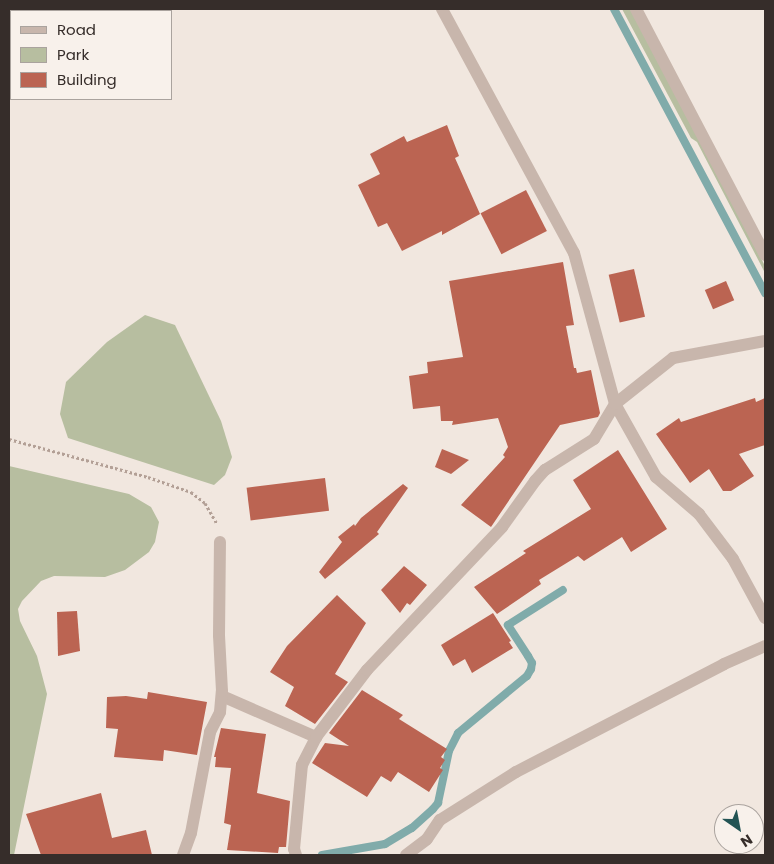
<!DOCTYPE html>
<html>
<head>
<meta charset="utf-8">
<style>
	body { margin:0 }
	#map { position:relative; width:774px; height:864px; overflow:hidden; background:#f1e7df; font-family:Poppins,sans-serif }
	div>[style] { position:absolute }
	.green>* { inset:0; background:#b7bea0 }
	.stream>* { height:8px; margin:-4px; padding:0 4px; transform-origin:4px; border-radius:4px; background:#80abaa }
	.building>* { inset:0; background:#bb6452; transform-origin:0 0 }
	.path>* { height:3px; margin-top:-1.5px; transform-origin:0; background:repeating-linear-gradient(90deg,#b3a096 0 2.5px,transparent 0 5px) }
	.minor>* { height:12px; margin:-6px; padding:0 6px; transform-origin:6px; border-radius:6px; background:#c8b6ac }
	span { translate:-50% -50%; white-space:nowrap; text-align:center; line-height:1.15; -webkit-text-stroke:4px #f8f1eb; paint-order:stroke }
	.frame { position:absolute; inset:0; border:10px solid #362d2a; pointer-events:none }
	.legend { position:absolute; left:10px; top:10px; width:162px; height:90px; box-sizing:border-box; background:#f8f1eb; border:1px solid #aaa39e; margin:0; padding:6px 9px; list-style:none; font-size:15px; color:#362d2a }
	.legend li { display:flex; align-items:center; gap:10px; height:25px }
	.legend b { width:25px; border:1px solid #aaa39e }
	.north { position:absolute; left:714px; top:804px; width:50px; height:50px; box-sizing:border-box; background:#f8f1eb; border:1px solid #aaa39e; border-radius:50%; rotate:147deg; font-size:14px; font-weight:700; line-height:20px; text-align:center; color:#362d2a }
	.north::after { content:''; display:block; margin:auto; width:18px; height:22px; background:#235454; clip-path:polygon(50% 0,100% 100%,50% 72%,0 100%) }
</style>
</head>
<body>
<div id="map">
	<div class="green">
		<div style="clip-path:polygon(622px 9px,631px 9px,765px 266px,765px 273px,697px 142px,691px 138px)"></div>
		<div style="clip-path:polygon(145px 315px,175px 325px,221px 421px,232px 457px,225px 475px,214px 485px,68px 438px,60px 414px,66px 382px,107px 342px)"></div>
		<div style="clip-path:polygon(9px 466px,129px 494px,151px 507px,159px 522px,155px 542px,149px 552px,125px 570px,105px 577px,54px 576px,41px 581px,22px 601px,18px 609px,20px 621px,37px 656px,47px 694px,14px 855px,9px 855px)"></div>
	</div>
	<div class="stream">
		<div style="left:614px;top:9px;width:322px;rotate:62deg"></div>
		<div style="left:322px;top:855px;width:64px;rotate:-9.9deg"></div>
		<div style="left:385px;top:844px;width:31px;rotate:-31deg"></div>
		<div style="left:412px;top:828px;width:28px;rotate:-42deg"></div>
		<div style="left:433px;top:809px;width:8px;rotate:-50deg"></div>
		<div style="left:438px;top:803px;width:53px;rotate:-78.1deg"></div>
		<div style="left:449px;top:751px;width:20px;rotate:-63deg"></div>
		<div style="left:458px;top:733px;width:89px;rotate:-39.6deg"></div>
		<div style="left:527px;top:676px;width:8px;rotate:-60deg"></div>
		<div style="left:531px;top:669px;width:6px;rotate:-81deg"></div>
		<div style="left:532px;top:663px;width:8px;rotate:-120deg"></div>
		<div style="left:528px;top:656px;width:37px;rotate:-123deg"></div>
		<div style="left:508px;top:625px;width:65px;rotate:-32.5deg"></div>
	</div>
	<div class="building">
		<div style="clip-path:polygon(447px 125px,459px 156px,455px 158px,480px 214px,442px 235px,442px 231px,402px 251px,387px 223px,378px 227px,358px 185px,380px 174px,370px 154px,404px 136px,407px 142px)"></div>
		<div style="left:526px;top:190px;width:46px;height:51px;rotate:63deg"></div>
		<div style="clip-path:polygon(563px 262px,574px 325px,566px 326px,574px 368px,576px 368px,577px 373px,591px 370px,600px 413px,598px 417px,560px 425px,491px 527px,461px 505px,505px 457px,503px 455px,508px 447px,498px 418px,452px 425px,453px 421px,441px 421px,440px 406px,413px 409px,409px 376px,428px 373px,427px 362px,463px 357px,449px 281px)"></div>
		<div style="left:634px;top:269px;width:49px;height:26px;rotate:77deg"></div>
		<div style="left:726px;top:281px;width:21px;height:23px;rotate:67deg"></div>
		<div style="clip-path:polygon(755px 398px,756px 402px,765px 398px,765px 445px,739px 454px,754px 476px,731px 491px,723px 491px,709px 469px,690px 483px,656px 434px,679px 418px,681px 422px)"></div>
		<div style="clip-path:polygon(442px 449px,469px 460px,451px 474px,435px 467px)"></div>
		<div style="clip-path:polygon(618px 450px,667px 529px,631px 552px,622px 537px,584px 561px,578px 556px,539px 580px,541px 584px,497px 614px,474px 587px,526px 553px,523px 551px,591px 509px,573px 480px)"></div>
		<div style="left:325px;top:478px;width:33px;height:79px;rotate:83deg"></div>
		<div style="clip-path:polygon(403px 484px,408px 488px,377px 532px,379px 534px,325px 579px,319px 572px,342px 542px,338px 537px,354px 524px,355px 526px,361px 518px)"></div>
		<div style="clip-path:polygon(404px 566px,427px 585px,410px 605px,407px 603px,400px 613px,381px 590px)"></div>
		<div style="clip-path:polygon(337px 595px,366px 623px,335px 674px,348px 682px,315px 724px,285px 706px,294px 687px,270px 672px,287px 646px)"></div>
		<div style="clip-path:polygon(77px 611px,80px 651px,58px 656px,57px 612px)"></div>
		<div style="clip-path:polygon(493px 613px,511px 641px,509px 642px,513px 648px,472px 673px,465px 659px,453px 666px,441px 645px)"></div>
		<div style="clip-path:polygon(362px 690px,403px 715px,399px 719px,447px 749px,441px 757px,445px 760px,440px 768px,443px 770px,429px 792px,398px 772px,391px 782px,381px 776px,367px 797px,312px 763px,325px 743px,349px 746px,329px 733px)"></div>
		<div style="clip-path:polygon(148px 692px,207px 702px,197px 755px,164px 750px,163px 761px,114px 757px,118px 729px,106px 728px,107px 697px,126px 696px,147px 699px)"></div>
		<div style="clip-path:polygon(221px 728px,266px 734px,257px 793px,290px 801px,286px 847px,279px 847px,278px 853px,227px 850px,231px 825px,224px 823px,231px 768px,215px 767px,216px 757px,214px 757px)"></div>
		<div style="clip-path:polygon(101px 793px,112px 838px,146px 830px,152px 855px,41px 855px,26px 814px)"></div>
	</div>
	<div class="path">
		<div style="left:9px;top:439px;width:144px;rotate:15.3deg"></div>
		<div style="left:148px;top:477px;width:46px;rotate:19.2deg"></div>
		<div style="left:191px;top:492px;width:18px;rotate:38deg"></div>
		<div style="left:205px;top:503px;width:24px;rotate:60deg"></div>
	</div>
	<div class="minor">
		<div style="left:442px;top:9px;width:277px;rotate:61.6deg"></div>
		<div style="left:574px;top:253px;width:156px;rotate:74.8deg"></div>
		<div style="left:615px;top:404px;width:84px;rotate:60.7deg"></div>
		<div style="left:656px;top:477px;width:57px;rotate:40.7deg"></div>
		<div style="left:699px;top:514px;width:56px;rotate:52.9deg"></div>
		<div style="left:733px;top:559px;width:67px;rotate:61.5deg"></div>
		<div style="left:636px;top:9px;width:278px;rotate:62.3deg"></div>
		<div style="left:222px;top:696px;width:103px;rotate:23.6deg"></div>
		<div style="left:183px;top:855px;width:23px;rotate:-70deg"></div>
		<div style="left:191px;top:833px;width:103px;rotate:-79.3deg"></div>
		<div style="left:210px;top:732px;width:22px;rotate:-63deg"></div>
		<div style="left:220px;top:712px;width:21px;rotate:-85deg"></div>
		<div style="left:222px;top:691px;width:56px;rotate:-93.1deg"></div>
		<div style="left:219px;top:635px;width:93px;rotate:-89.4deg"></div>
		<div style="left:296px;top:855px;width:6px;rotate:-108deg"></div>
		<div style="left:294px;top:849px;width:84px;rotate:-84.6deg"></div>
		<div style="left:302px;top:765px;width:31px;rotate:-63deg"></div>
		<div style="left:316px;top:737px;width:84px;rotate:-52.7deg"></div>
		<div style="left:367px;top:670px;width:197px;rotate:-46.6deg"></div>
		<div style="left:502px;top:527px;width:57px;rotate:-54.3deg"></div>
		<div style="left:535px;top:481px;width:15px;rotate:-48deg"></div>
		<div style="left:545px;top:470px;width:58px;rotate:-32.3deg"></div>
		<div style="left:594px;top:439px;width:41px;rotate:-59deg"></div>
		<div style="left:615px;top:404px;width:74px;rotate:-38.4deg"></div>
		<div style="left:673px;top:358px;width:94px;rotate:-10.5deg"></div>
		<div style="left:406px;top:855px;width:26px;rotate:-37deg"></div>
		<div style="left:427px;top:839px;width:23px;rotate:-56deg"></div>
		<div style="left:440px;top:820px;width:90px;rotate:-32.3deg"></div>
		<div style="left:516px;top:772px;width:234px;rotate:-27.4deg"></div>
		<div style="left:724px;top:664px;width:45px;rotate:-23.7deg"></div>
	</div>
	<div class="frame"></div>
	<ul class="legend">
	<li><b style="height:6px;background:#c8b6ac"></b>Road</li>
	<li><b style="height:14px;background:#b7bea0"></b>Park</li>
	<li><b style="height:14px;background:#bb6452"></b>Building</li>
	</ul>
	<div class="north">N</div>
</div>
</body>
</html>
